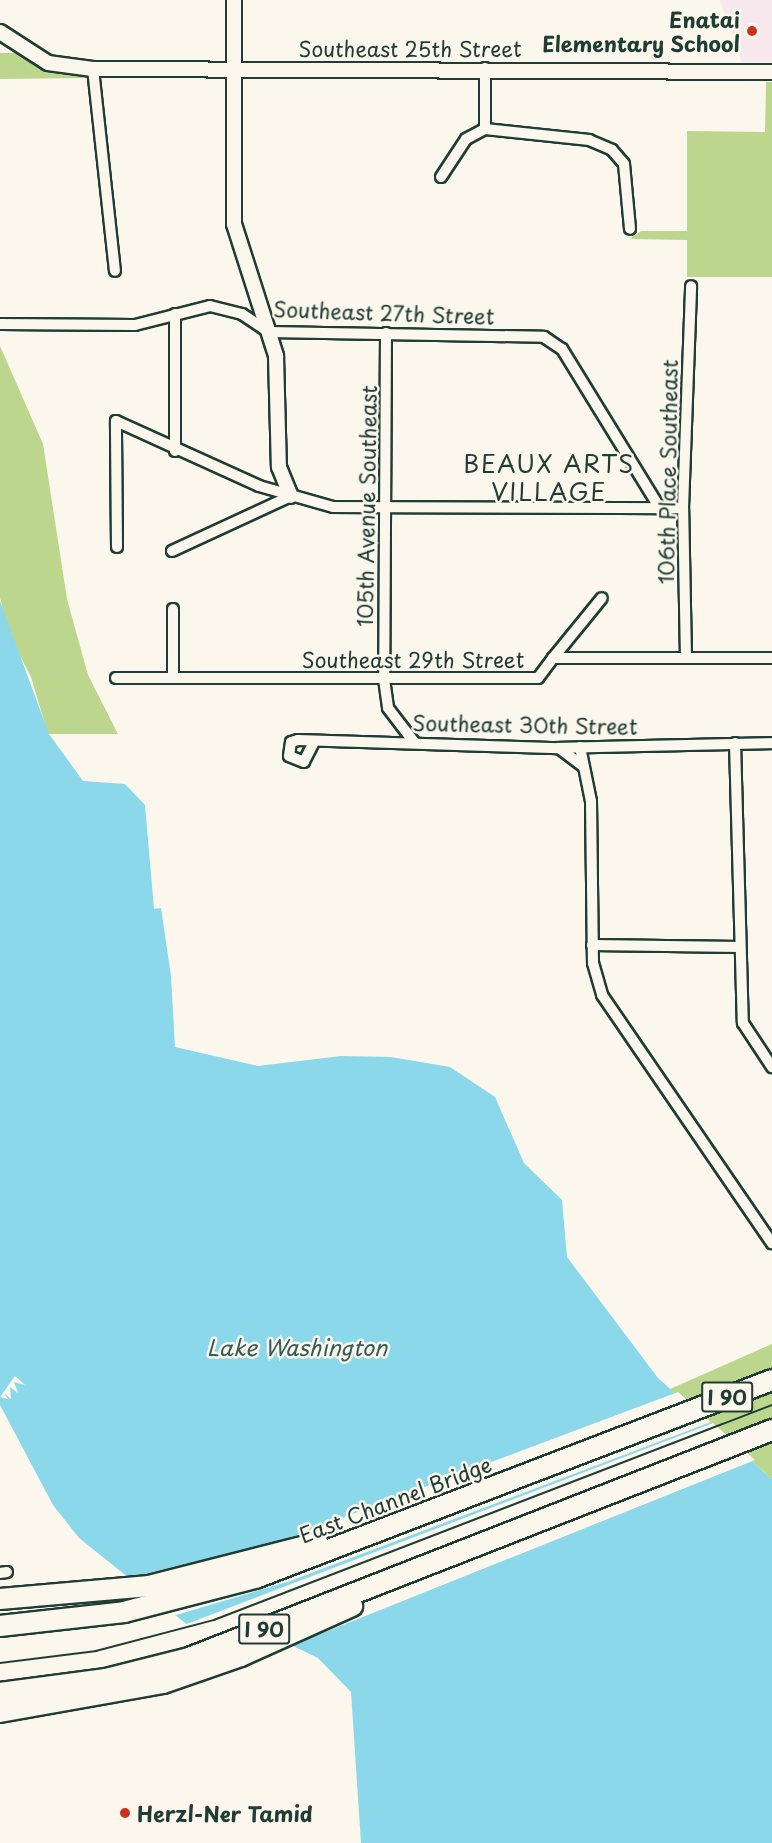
<!DOCTYPE html>
<html>
<head>
<meta charset="utf-8">
<style>
	body { margin:0 }
	#map { position:relative; width:772px; height:1843px; overflow:hidden; background:#fbf7ec; font-family:"Playpen Sans",sans-serif }
	div>[style] { position:absolute }
	.built>* { inset:0; background:#f6e8ec }
	.green>* { inset:0; background:#bcd68d }
	.water>* { inset:0; background:#8bd8ea }
	.pier>* { inset:0; background:#fbf7ec }
	.roads { filter:drop-shadow(2px 0 #1f3d34) drop-shadow(-2px 0 #1f3d34) drop-shadow(0 2px #1f3d34) drop-shadow(0 -2px #1f3d34) }
	.minor>* { height:10px; margin:-5px; padding:0 5px; transform-origin:5px; border-radius:5px; background:#fbf7ec }
	.tertiary>* { height:14px; margin:-7px; padding:0 7px; transform-origin:7px; border-radius:7px; background:#fbf7ec }
	.motorway>* { height:20px; margin:-10px; padding:0 10px; transform-origin:10px; border-radius:10px; background:#fbf7ec }
	.tram>* { height:1.5px; margin:-0.75px; padding:0 0.75px; transform-origin:0.75px; border-radius:0.75px; background:#1f3d34 }
	.dots>* { width:16px; height:16px; translate:-50% -50%; box-sizing:border-box; border:3px solid #fbf7ec; border-radius:50% }
	span { translate:-50% -50%; white-space:nowrap; text-align:center; line-height:1.15; -webkit-text-stroke:5px #fbf7ec; paint-order:stroke }
	.shield-label span { padding:2px 4px; background:#fbf7ec; border:2px solid; border-radius:4px; -webkit-text-stroke-width:0 }
	.shield-label { font-size:20px; color:#1f3d34; font-weight:700 }
	.poi-label { font-size:21px; color:#1f3d34; font-weight:700 }
	.right { translate:-100% -50%; text-align:right }
	.left { translate:0 -50%; text-align:left }
	.street-label { font-size:21px; color:#1f3d34 }
	.water-label { font-size:22px; color:#355c58; font-style:italic }
	.quarter-label { font-size:24px; color:#1f3d34; letter-spacing:1.5px }
</style>
</head>
<body>
<div id="map">
	<div class="built">
		<div style="clip-path:polygon(720px 0,772px 0,772px 62px,742px 62px)"></div>
	</div>
	<div class="green">
		<div style="clip-path:polygon(0 53px,28px 53px,84px 72px,86px 78px,0 79px)"></div>
		<div style="clip-path:polygon(766px 82px,772px 82px,772px 277px,687px 277px,687px 240px,630px 239px,641px 231px,687px 231px,687px 131px,765px 132px)"></div>
		<div style="clip-path:polygon(0 346px,43px 444px,67px 599px,88px 675px,118px 734px,48px 734px,31px 677px,9px 634px,0 598px)"></div>
		<div style="clip-path:polygon(772px 1344px,772px 1479px,670px 1389px)"></div>
	</div>
	<div class="water">
		<div style="clip-path:polygon(0 601px,49px 734px,83px 781px,125px 784px,145px 805px,154px 909px,161px 908px,171px 976px,175px 1047px,258px 1066px,341px 1056px,391px 1057px,450px 1067px,495px 1097px,524px 1163px,562px 1200px,567px 1257px,658px 1378px,772px 1479px,772px 1843px,361px 1843px,351px 1692px,318px 1658px,254px 1627px,189px 1626px,79px 1538px,53px 1505px,0 1405px)"></div>
	</div>
	<div class="pier">
		<div style="clip-path:polygon(15px 1376px,25px 1385px,14px 1382px,18px 1393px,10px 1387px,11px 1399px,4px 1393px,8px 1399px,0 1397px)"></div>
		<div style="clip-path:polygon(678px 1392px,711px 1422px,290px 1581px,173px 1616px,128px 1578px,278px 1542px)"></div>
		<div style="clip-path:polygon(713px 1423px,755px 1460px,288px 1647px,253px 1630px,184px 1625px)"></div>
	</div>
	<div class="roads">
		<div class="minor">
			<div style="left:485px;top:68px;width:61px;rotate:90deg"></div>
			<div style="left:93px;top:69px;width:203px;rotate:83.8deg"></div>
			<div style="left:441px;top:177px;width:45px;rotate:-56.7deg"></div>
			<div style="left:466px;top:139px;width:21px;rotate:-28deg"></div>
			<div style="left:485px;top:129px;width:105px;rotate:6deg"></div>
			<div style="left:589px;top:140px;width:25px;rotate:23deg"></div>
			<div style="left:612px;top:150px;width:18px;rotate:49deg"></div>
			<div style="left:624px;top:164px;width:65px;rotate:84.7deg"></div>
			<div style="left:0;top:324px;width:135px;rotate:0.4deg"></div>
			<div style="left:135px;top:325px;width:77px;rotate:-14.2deg"></div>
			<div style="left:210px;top:306px;width:33px;rotate:14deg"></div>
			<div style="left:242px;top:314px;width:32px;rotate:34deg"></div>
			<div style="left:269px;top:332px;width:275px;rotate:1deg"></div>
			<div style="left:544px;top:337px;width:22px;rotate:34deg"></div>
			<div style="left:562px;top:349px;width:187px;rotate:58.4deg"></div>
			<div style="left:386px;top:333px;width:346px;rotate:90.3deg"></div>
			<div style="left:384px;top:679px;width:29px;rotate:82deg"></div>
			<div style="left:388px;top:708px;width:43px;rotate:52.6deg"></div>
			<div style="left:175px;top:451px;width:137px;rotate:-90deg"></div>
			<div style="left:117px;top:547px;width:126px;rotate:-90.5deg"></div>
			<div style="left:116px;top:421px;width:157px;rotate:24.4deg"></div>
			<div style="left:259px;top:486px;width:77px;rotate:15.8deg"></div>
			<div style="left:333px;top:507px;width:350px;rotate:0.2deg"></div>
			<div style="left:172px;top:551px;width:131px;rotate:-24.8deg"></div>
			<div style="left:553px;top:658px;width:77px;rotate:-50.8deg"></div>
			<div style="left:686px;top:658px;width:150px;rotate:-91.1deg"></div>
			<div style="left:683px;top:508px;width:222px;rotate:-87.9deg"></div>
			<div style="left:116px;top:678px;width:422px"></div>
			<div style="left:538px;top:678px;width:25px;rotate:-53deg"></div>
			<div style="left:553px;top:658px;width:219px"></div>
			<div style="left:173px;top:678px;width:69px;rotate:-90deg"></div>
			<div style="left:314px;top:742px;width:22px;rotate:117deg"></div>
			<div style="left:304px;top:762px;width:16px;rotate:-158deg"></div>
			<div style="left:289px;top:756px;width:14px;rotate:-82deg"></div>
			<div style="left:291px;top:742px;width:7px;rotate:-16deg"></div>
			<div style="left:298px;top:740px;width:261px;rotate:1.8deg"></div>
			<div style="left:559px;top:748px;width:213px;rotate:-1.3deg"></div>
			<div style="left:735px;top:743px;width:280px;rotate:88.4deg"></div>
			<div style="left:743px;top:1023px;width:53px;rotate:56.6deg"></div>
			<div style="left:580px;top:747px;width:55px;rotate:78.5deg"></div>
			<div style="left:591px;top:801px;width:162px;rotate:89.3deg"></div>
			<div style="left:593px;top:963px;width:33px;rotate:74deg"></div>
			<div style="left:602px;top:995px;width:301px;rotate:55.6deg"></div>
			<div style="left:559px;top:748px;width:31px;rotate:37deg"></div>
			<div style="left:592px;top:945px;width:148px;rotate:0.8deg"></div>
			<div style="left:0;top:1573px;width:7px;rotate:-8deg"></div>
		</div>
		<div class="tertiary">
			<div style="left:234px;top:0;width:224px;rotate:90deg"></div>
			<div style="left:234px;top:224px;width:139px;rotate:72.3deg"></div>
			<div style="left:276px;top:356px;width:111px;rotate:88.5deg"></div>
			<div style="left:279px;top:467px;width:31px;rotate:68deg"></div>
			<div style="left:0;top:32px;width:57px;rotate:32.9deg"></div>
			<div style="left:48px;top:63px;width:45px;rotate:7.6deg"></div>
			<div style="left:93px;top:69px;width:679px;rotate:0.25deg"></div>
		</div>
		<div class="motorway">
			<div style="left:0;top:1599px;width:150px;rotate:-5deg"></div>
			<div style="left:149px;top:1586px;width:174px;rotate:-14.3deg"></div>
			<div style="left:0;top:1626px;width:125px;rotate:-6.4deg"></div>
			<div style="left:124px;top:1612px;width:138px;rotate:-14.6deg"></div>
			<div style="left:258px;top:1577px;width:550px;rotate:-20.97deg"></div>
			<div style="left:0;top:1693px;width:107px;rotate:-7.5deg"></div>
			<div style="left:106px;top:1679px;width:86px;rotate:-14.2deg"></div>
			<div style="left:189px;top:1658px;width:626px;rotate:-21.36deg"></div>
			<div style="left:0;top:1712px;width:166px;rotate:-10.1deg"></div>
			<div style="left:163px;top:1683px;width:83px;rotate:-19.1deg"></div>
			<div style="left:241px;top:1656px;width:122px;rotate:-24.2deg"></div>
		</div>
	</div>
	<div class="tram">
		<div style="left:0;top:1663px;width:97px;rotate:-7.1deg"></div>
		<div style="left:96px;top:1651px;width:122px;rotate:-14.7deg"></div>
		<div style="left:214px;top:1620px;width:598px;rotate:-21.07deg"></div>
	</div>
	<div class="dots">
		<div style="left:752px;top:31px;background:#c8321e"></div>
		<div style="left:125px;top:1813px;background:#c8321e"></div>
	</div>
	<div class="shield-label">
		<span style="left:727px;top:1397px">I 90</span>
		<span style="left:264px;top:1629px">I 90</span>
	</div>
	<div class="poi-label">
		<span class="right" style="left:740px;top:31px">Enatai<br>Elementary School</span>
		<span class="left" style="left:137px;top:1813px">Herzl-Ner Tamid</span>
	</div>
	<div class="street-label">
		<span style="left:410px;top:48px">Southeast 25th Street</span>
		<span style="left:384px;top:312px;rotate:2deg">Southeast 27th Street</span>
		<span style="left:667px;top:472px;rotate:-89deg">106th Place Southeast</span>
		<span style="left:366px;top:506px;rotate:-89deg">105th Avenue Southeast</span>
		<span style="left:413px;top:659px">Southeast 29th Street</span>
		<span style="left:525px;top:724px;rotate:1deg">Southeast 30th Street</span>
		<span style="left:395px;top:1499px;rotate:-21deg">East Channel Bridge</span>
	</div>
	<div class="water-label">
		<span style="left:297px;top:1347px">Lake Washington</span>
	</div>
	<div class="quarter-label">
		<span style="left:549px;top:478px">BEAUX ARTS<br>VILLAGE</span>
	</div>
</div>
</body>
</html>
